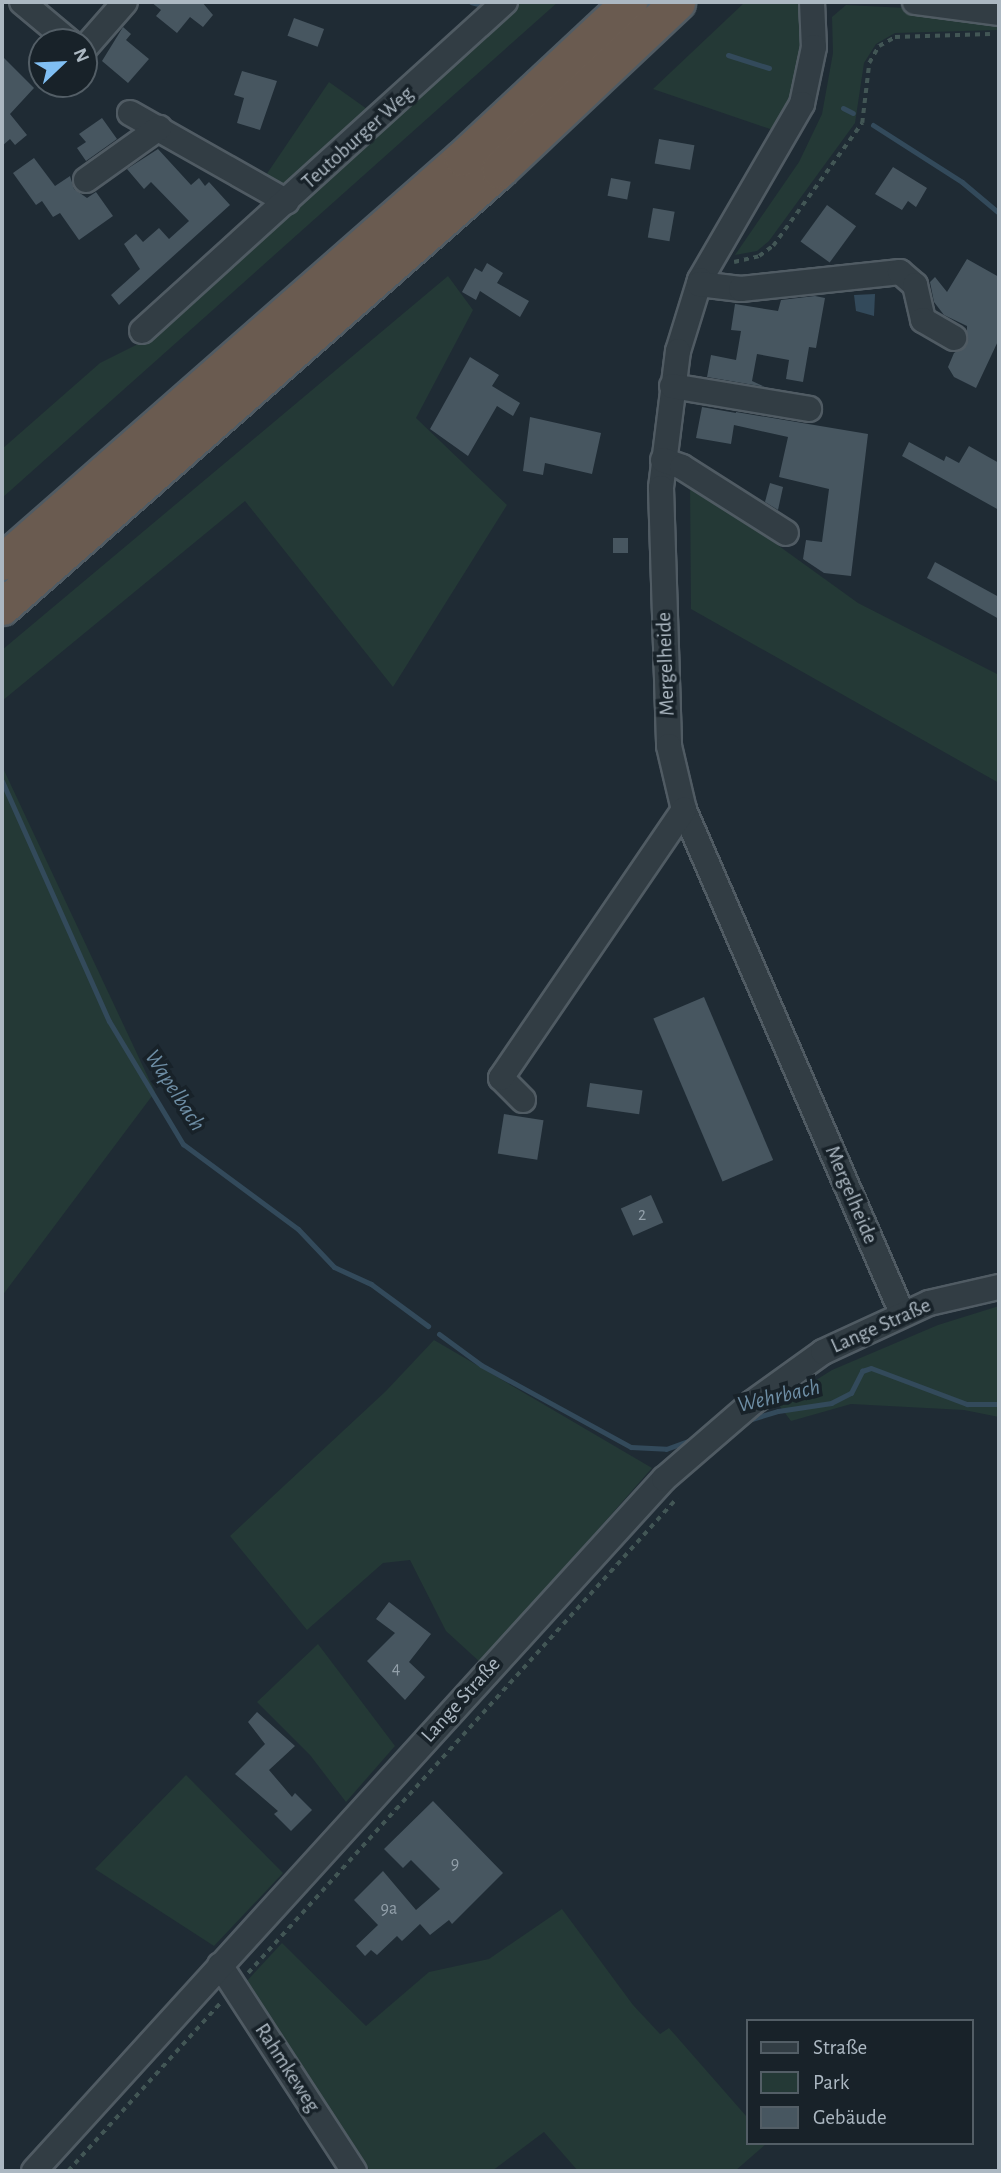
<!DOCTYPE html>
<html>
<head>
<meta charset="utf-8">
<style>
	body { margin:0 }
	#map { position:relative; width:1001px; height:2173px; overflow:hidden; background:#1f2b34; font-family:"Alegreya Sans",sans-serif }
	div>[style] { position:absolute }
	.green>* { inset:0; background:#243936 }
	.water>* { inset:0; background:#334a5b }
	.stream>* { height:5px; margin:-2.5px; padding:0 2.5px; transform-origin:2.5px; border-radius:2.5px; background:#334a5b }
	.building>* { inset:0; background:#475660; transform-origin:0 0 }
	.path>* { height:3.5px; margin-top:-1.75px; transform-origin:0; background:repeating-linear-gradient(90deg,#425655 0 5px,transparent 0 10px) }
	.roads { filter:drop-shadow(2px 0 #505b63) drop-shadow(-2px 0 #505b63) drop-shadow(0 2px #505b63) drop-shadow(0 -2px #505b63) }
	.minor>* { height:24px; margin:-12px; padding:0 12px; transform-origin:12px; border-radius:12px; background:#323d44 }
	.highway>* { height:35px; margin:-17.5px; padding:0 17.5px; transform-origin:17.5px; border-radius:17.5px; background:#6a5b50 }
	span { translate:-50% -50%; white-space:nowrap; text-align:center; line-height:1.15; -webkit-text-stroke:7px #182229; paint-order:stroke }
	.number-label { font-size:18px; color:#93a0aa }
	.number-label span { -webkit-text-stroke-width:0 }
	.street-label { font-size:21px; color:#acb8c2 }
	.water-label { font-size:23px; color:#6e8ea5; font-style:italic }
	.frame { position:absolute; inset:0; border:4px solid #acb8c2; pointer-events:none }
	.legend { position:absolute; left:746px; top:2019px; width:228px; height:126px; box-sizing:border-box; background:#182229; border:2px solid #535e66; margin:0; padding:9px 12px; list-style:none; font-size:21px; color:#acb8c2 }
	.legend li { display:flex; align-items:center; gap:14px; height:35px }
	.legend b { width:35px; border:2px solid #535e66 }
	.north { position:absolute; left:28px; top:28px; width:70px; height:70px; box-sizing:border-box; background:#182229; border:2px solid #535e66; border-radius:50%; rotate:67deg; font-size:19px; font-weight:700; line-height:28px; text-align:center; color:#acb8c2 }
	.north::after { content:''; display:block; margin:auto; width:24px; height:32px; background:#80bff3; clip-path:polygon(50% 0,100% 100%,50% 72%,0 100%) }
</style>
</head>
<body>
<div id="map">
	<div class="green">
		<div style="clip-path:polygon(517px 2px,558px 2px,2px 498px,2px 449px,100px 363px,140px 343px)"></div>
		<div style="clip-path:polygon(745px 2px,800px 2px,801px 43px,794px 88px,779px 132px,653px 89px)"></div>
		<div style="clip-path:polygon(846px 5px,947px 10px,999px 19px,999px 30px,895px 33px,876px 44px,864px 63px,855px 123px,769px 241px,757px 251px,735px 255px,799px 162px,822px 114px,833px 53px,832px 17px)"></div>
		<div style="clip-path:polygon(329px 82px,374px 114px,283px 192px,262px 181px)"></div>
		<div style="clip-path:polygon(448px 276px,473px 310px,416px 418px,507px 505px,393px 687px,245px 501px,2px 701px,2px 650px)"></div>
		<div style="clip-path:polygon(690px 482px,858px 603px,999px 675px,999px 783px,691px 609px)"></div>
		<div style="clip-path:polygon(2px 766px,155px 1092px,2px 1296px)"></div>
		<div style="clip-path:polygon(999px 1306px,999px 1417px,964px 1410px,851px 1404px,791px 1421px,778px 1404px,832px 1370px,938px 1325px)"></div>
		<div style="clip-path:polygon(434px 1340px,652px 1468px,481px 1663px,446px 1631px,410px 1560px,383px 1563px,307px 1630px,230px 1536px,386px 1391px)"></div>
		<div style="clip-path:polygon(318px 1644px,395px 1746px,346px 1802px,310px 1755px,257px 1702px)"></div>
		<div style="clip-path:polygon(186px 1775px,283px 1873px,214px 1946px,95px 1869px)"></div>
		<div style="clip-path:polygon(562px 1909px,633px 2005px,660px 2034px,669px 2028px,747px 2117px,747px 2143px,767px 2143px,735px 2171px,578px 2171px,544px 2132px,492px 2171px,370px 2171px,245px 1983px,282px 1943px,366px 2026px,429px 1972px,489px 1959px)"></div>
	</div>
	<div class="water">
		<div style="clip-path:polygon(875px 294px,874px 316px,856px 311px,854px 295px)"></div>
	</div>
	<div class="stream">
		<div style="left:471px;top:2px;width:15px;rotate:16deg"></div>
		<div style="left:728px;top:55px;width:43px;rotate:17.6deg"></div>
		<div style="left:843px;top:108px;width:11px;rotate:27deg"></div>
		<div style="left:873px;top:125px;width:106px;rotate:32.6deg"></div>
		<div style="left:962px;top:182px;width:48px;rotate:40deg"></div>
		<div style="left:2px;top:781px;width:263px;rotate:66deg"></div>
		<div style="left:109px;top:1021px;width:144px;rotate:59deg"></div>
		<div style="left:183px;top:1144px;width:143px;rotate:36.5deg"></div>
		<div style="left:298px;top:1229px;width:52px;rotate:46.5deg"></div>
		<div style="left:334px;top:1267px;width:41px;rotate:24.7deg"></div>
		<div style="left:371px;top:1284px;width:71px;rotate:36.4deg"></div>
		<div style="left:439px;top:1334px;width:52px;rotate:36.4deg"></div>
		<div style="left:481px;top:1365px;width:171px;rotate:28.7deg"></div>
		<div style="left:631px;top:1447px;width:35px;rotate:3deg"></div>
		<div style="left:666px;top:1449px;width:32px;rotate:-20deg"></div>
		<div style="left:745px;top:1421px;width:34px;rotate:-17deg"></div>
		<div style="left:778px;top:1411px;width:54px;rotate:-8.6deg"></div>
		<div style="left:831px;top:1403px;width:22px;rotate:-27deg"></div>
		<div style="left:851px;top:1393px;width:25px;rotate:-63deg"></div>
		<div style="left:862px;top:1371px;width:9px;rotate:-18deg"></div>
		<div style="left:871px;top:1368px;width:103px;rotate:20.6deg"></div>
		<div style="left:967px;top:1404px;width:32px"></div>
	</div>
	<div class="building">
		<div style="clip-path:polygon(151px 2px,202px 2px,213px 15px,203px 27px,190px 17px,177px 33px,156px 16px,161px 10px)"></div>
		<div style="left:294px;top:18px;width:32px;height:19px;rotate:20deg"></div>
		<div style="clip-path:polygon(123px 27px,131px 34px,126px 40px,149px 59px,128px 83px,102px 61px)"></div>
		<div style="clip-path:polygon(2px 56px,34px 88px,10px 114px,27px 135px,15px 145px,10px 139px,2px 146px)"></div>
		<div style="clip-path:polygon(242px 71px,277px 81px,260px 130px,237px 123px,244px 98px,234px 95px)"></div>
		<div style="clip-path:polygon(102px 118px,117px 139px,86px 161px,77px 148px,86px 142px,79px 134px)"></div>
		<div style="left:659px;top:139px;width:36px;height:25px;rotate:10deg"></div>
		<div style="clip-path:polygon(158px 149px,191px 185px,199px 178px,205px 186px,209px 182px,230px 205px,119px 305px,111px 295px,140px 269px,124px 244px,136px 234px,143px 242px,159px 228px,169px 239px,189px 221px,151px 182px,144px 189px,127px 169px)"></div>
		<div style="clip-path:polygon(34px 158px,55px 186px,70px 176px,74px 189px,87px 198px,96px 192px,113px 216px,79px 240px,60px 213px,53px 217px,42px 201px,36px 205px,13px 173px)"></div>
		<div style="clip-path:polygon(893px 167px,927px 188px,916px 207px,908px 201px,902px 210px,875px 194px)"></div>
		<div style="left:611px;top:178px;width:20px;height:18px;rotate:11deg"></div>
		<div style="left:827px;top:205px;width:36px;height:45px;rotate:36deg"></div>
		<div style="left:653px;top:208px;width:22px;height:30px;rotate:10deg"></div>
		<div style="clip-path:polygon(967px 259px,999px 277px,999px 339px,976px 388px,954px 377px,948px 367px,954px 353px,967px 345px,967px 326px,944px 315px,934px 302px,930px 282px,935px 277px,947px 292px)"></div>
		<div style="clip-path:polygon(487px 263px,503px 273px,497px 283px,529px 301px,520px 317px,480px 291px,476px 300px,462px 292px,475px 268px,482px 272px)"></div>
		<div style="clip-path:polygon(815px 296px,825px 298px,816px 348px,809px 347px,803px 382px,786px 379px,789px 360px,757px 354px,752px 381px,765px 387px,707px 377px,711px 355px,736px 360px,741px 331px,731px 330px,735px 304px,778px 311px,781px 300px)"></div>
		<div style="clip-path:polygon(470px 357px,499px 375px,492px 386px,520px 403px,513px 416px,497px 406px,468px 456px,430px 429px)"></div>
		<div style="clip-path:polygon(702px 407px,736px 413px,735px 418px,736px 412px,868px 434px,851px 576px,824px 573px,803px 559px,806px 540px,822px 542px,829px 489px,779px 477px,788px 437px,734px 425px,731px 444px,696px 438px)"></div>
		<div style="clip-path:polygon(530px 417px,601px 433px,592px 474px,545px 463px,543px 475px,523px 471px)"></div>
		<div style="clip-path:polygon(909px 442px,944px 461px,946px 456px,959px 463px,969px 446px,999px 463px,999px 510px,902px 456px)"></div>
		<div style="clip-path:polygon(770px 483px,783px 487px,778px 510px,765px 502px)"></div>
		<div style="left:613px;top:538px;width:15px;height:15px"></div>
		<div style="clip-path:polygon(935px 562px,999px 597px,999px 619px,927px 578px)"></div>
		<div style="left:704px;top:997px;width:177px;height:55px;rotate:67deg"></div>
		<div style="left:590px;top:1083px;width:53px;height:24px;rotate:8deg"></div>
		<div style="left:504px;top:1114px;width:40px;height:40px;rotate:9deg"></div>
		<div style="left:651px;top:1195px;width:30px;height:33px;rotate:66deg"></div>
		<div style="clip-path:polygon(389px 1602px,431px 1634px,409px 1662px,425px 1677px,405px 1700px,367px 1661px,395px 1633px,376px 1619px)"></div>
		<div style="clip-path:polygon(257px 1712px,295px 1746px,269px 1770px,292px 1797px,295px 1793px,312px 1810px,291px 1831px,274px 1814px,278px 1811px,235px 1774px,265px 1744px,248px 1722px)"></div>
		<div style="clip-path:polygon(433px 1801px,503px 1873px,452px 1924px,449px 1920px,430px 1935px,420px 1924px,402px 1941px,397px 1936px,377px 1955px,371px 1950px,365px 1956px,356px 1946px,378px 1925px,354px 1900px,383px 1871px,416px 1910px,440px 1889px,411px 1860px,403px 1868px,384px 1849px)"></div>
	</div>
	<div class="path">
		<div style="left:734px;top:262px;width:26px;rotate:-13deg"></div>
		<div style="left:759px;top:256px;width:17px;rotate:-36deg"></div>
		<div style="left:773px;top:246px;width:152px;rotate:-54.1deg"></div>
		<div style="left:862px;top:123px;width:60px;rotate:-83.3deg"></div>
		<div style="left:869px;top:63px;width:20px;rotate:-60deg"></div>
		<div style="left:879px;top:46px;width:18px;rotate:-29deg"></div>
		<div style="left:895px;top:37px;width:95px;rotate:-1.8deg"></div>
		<div style="left:248px;top:1973px;width:640px;rotate:-47.91deg"></div>
		<div style="left:68px;top:2171px;width:228px;rotate:-47.8deg"></div>
	</div>
	<div class="roads">
		<div class="minor">
			<div style="left:22px;top:2px;width:62px;rotate:39.8deg"></div>
			<div style="left:812px;top:2px;width:45px;rotate:87.5deg"></div>
			<div style="left:814px;top:47px;width:58px;rotate:101.9deg"></div>
			<div style="left:802px;top:104px;width:203px;rotate:120.1deg"></div>
			<div style="left:700px;top:280px;width:74px;rotate:107.2deg"></div>
			<div style="left:678px;top:351px;width:138px;rotate:97.1deg"></div>
			<div style="left:661px;top:488px;width:258px;rotate:88.2deg"></div>
			<div style="left:669px;top:746px;width:66px;rotate:76.8deg"></div>
			<div style="left:684px;top:810px;width:548px;rotate:66.57deg"></div>
			<div style="left:915px;top:2px;width:85px;rotate:7.5deg"></div>
			<div style="left:84px;top:49px;width:62px;rotate:-48.9deg"></div>
			<div style="left:130px;top:113px;width:180px;rotate:29.5deg"></div>
			<div style="left:86px;top:180px;width:90px;rotate:-35.5deg"></div>
			<div style="left:699px;top:284px;width:42px;rotate:6.8deg"></div>
			<div style="left:741px;top:289px;width:160px;rotate:-6.1deg"></div>
			<div style="left:900px;top:272px;width:20px;rotate:41deg"></div>
			<div style="left:915px;top:285px;width:36px;rotate:77deg"></div>
			<div style="left:923px;top:320px;width:36px;rotate:30deg"></div>
			<div style="left:142px;top:331px;width:490px;rotate:-42.2deg"></div>
			<div style="left:672px;top:386px;width:139px;rotate:9.5deg"></div>
			<div style="left:663px;top:460px;width:20px;rotate:20deg"></div>
			<div style="left:682px;top:467px;width:123px;rotate:32.4deg"></div>
			<div style="left:523px;top:1100px;width:31px;rotate:-135deg"></div>
			<div style="left:501px;top:1078px;width:325px;rotate:-55.7deg"></div>
			<div style="left:220px;top:1965px;width:246px;rotate:57deg"></div>
			<div style="left:34px;top:2171px;width:936px;rotate:-47.69deg"></div>
			<div style="left:664px;top:1479px;width:116px;rotate:-40.8deg"></div>
			<div style="left:752px;top:1403px;width:87px;rotate:-35.7deg"></div>
			<div style="left:823px;top:1352px;width:117px;rotate:-24.8deg"></div>
			<div style="left:929px;top:1303px;width:72px;rotate:-12.9deg"></div>
		</div>
		<div class="highway">
			<div style="left:2px;top:562px;width:612px;rotate:-41.29deg"></div>
			<div style="left:462px;top:158px;width:229px;rotate:-43deg"></div>
			<div style="left:2px;top:607px;width:662px;rotate:-41.32deg"></div>
			<div style="left:499px;top:170px;width:245px;rotate:-43.3deg"></div>
		</div>
	</div>
	<div class="number-label">
		<span style="left:642px;top:1215px">2</span>
		<span style="left:396px;top:1669px">4</span>
		<span style="left:455px;top:1864px">9</span>
		<span style="left:389px;top:1909px">9a</span>
	</div>
	<div class="street-label">
		<span style="left:358px;top:138px;rotate:-42deg">Teutoburger Weg</span>
		<span style="left:666px;top:664px;rotate:-92deg">Mergelheide</span>
		<span style="left:851px;top:1195px;rotate:67deg">Mergelheide</span>
		<span style="left:881px;top:1326px;rotate:-24deg">Lange Straße</span>
		<span style="left:461px;top:1700px;rotate:-48deg">Lange Straße</span>
		<span style="left:287px;top:2068px;rotate:57deg">Rahmkeweg</span>
	</div>
	<div class="water-label">
		<span style="left:174px;top:1091px;rotate:57deg">Wapelbach</span>
		<span style="left:779px;top:1397px;rotate:-13deg">Wehrbach</span>
	</div>
	<div class="frame"></div>
	<ul class="legend">
	<li><b style="height:9px;background:#323d44"></b>Straße</li>
	<li><b style="height:19px;background:#243936"></b>Park</li>
	<li><b style="height:19px;background:#475660"></b>Gebäude</li>
	</ul>
	<div class="north">N</div>
</div>
</body>
</html>
